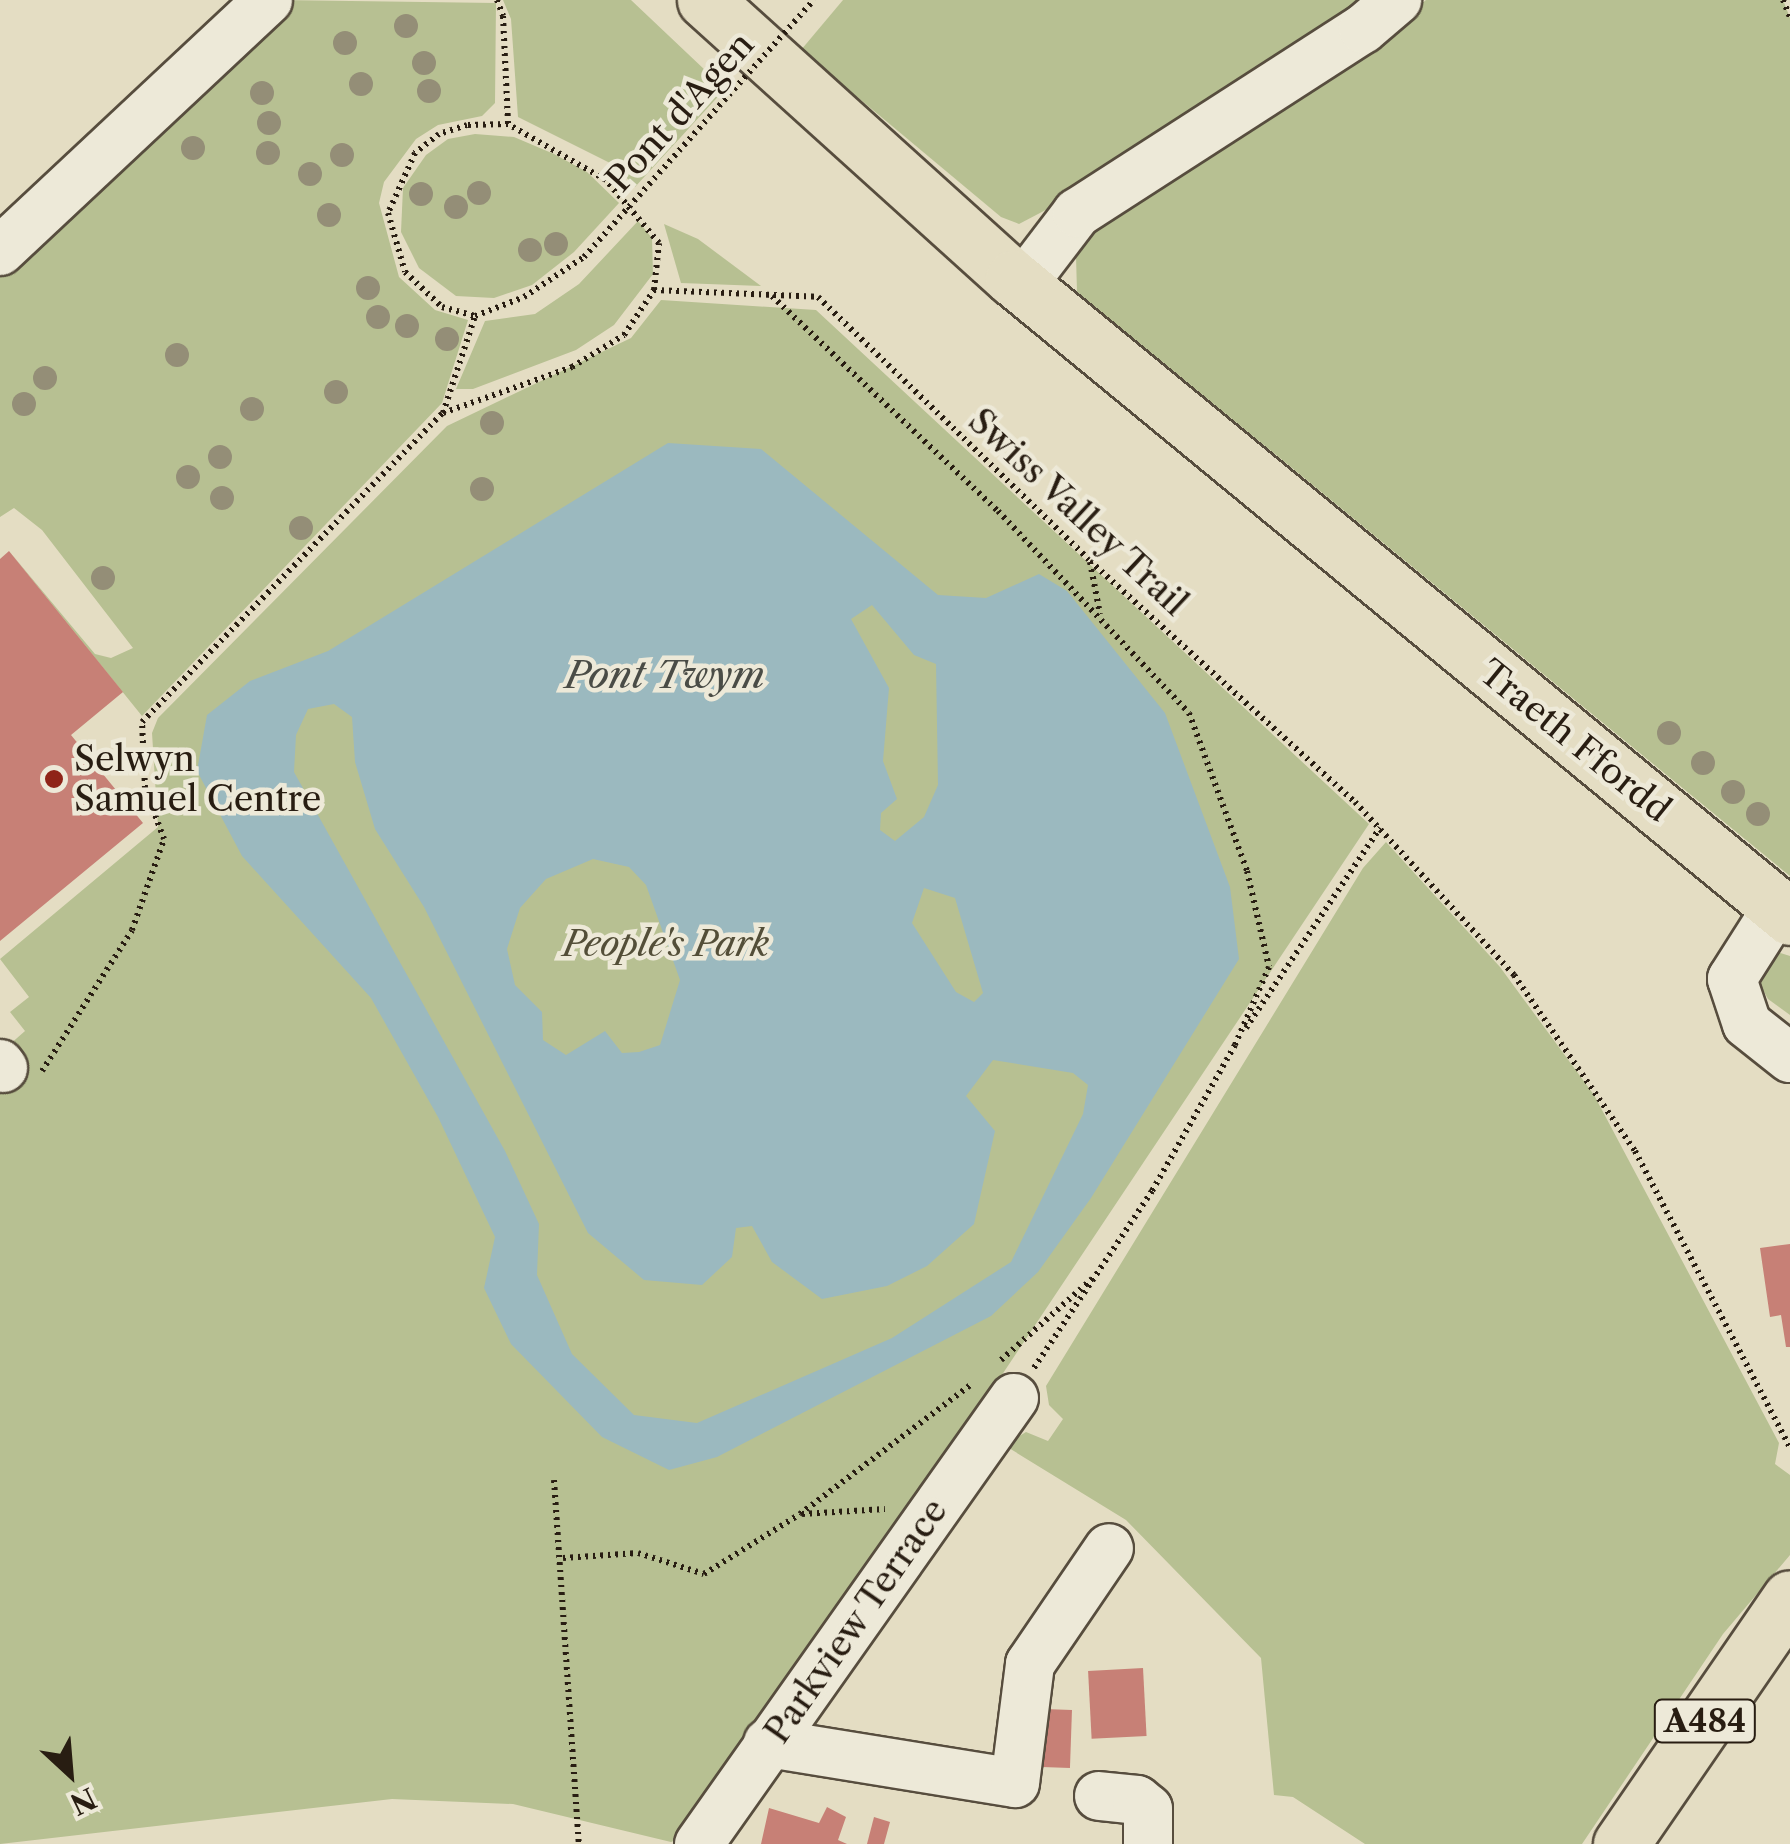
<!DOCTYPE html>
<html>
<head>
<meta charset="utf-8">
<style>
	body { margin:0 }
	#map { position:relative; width:1790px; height:1844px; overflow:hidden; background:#e4ddc3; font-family:"Libre Caslon Text",serif }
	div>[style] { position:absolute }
	.green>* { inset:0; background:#b7c092 }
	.water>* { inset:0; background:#9bb9bf }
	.building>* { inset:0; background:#c78076; transform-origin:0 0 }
	.path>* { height:6px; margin-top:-3px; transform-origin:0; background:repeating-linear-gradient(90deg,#281d12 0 2.5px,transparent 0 7.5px) }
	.roads { filter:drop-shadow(2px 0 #574d3e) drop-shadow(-2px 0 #574d3e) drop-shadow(0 2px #574d3e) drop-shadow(0 -2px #574d3e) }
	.minor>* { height:48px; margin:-24px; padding:0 24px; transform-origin:24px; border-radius:24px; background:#ede9d8 }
	.major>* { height:55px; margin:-27.5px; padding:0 27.5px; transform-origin:27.5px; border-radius:27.5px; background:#e4ddc3 }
	.path-bridge>* { height:6px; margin-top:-3px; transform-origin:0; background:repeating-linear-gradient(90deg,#281d12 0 2.5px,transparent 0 7.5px) }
	.trees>* { width:24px; height:24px; margin:-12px; border-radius:50%; background:#948e77 }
	.dots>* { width:28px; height:28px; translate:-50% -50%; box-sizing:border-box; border:5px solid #ede9d8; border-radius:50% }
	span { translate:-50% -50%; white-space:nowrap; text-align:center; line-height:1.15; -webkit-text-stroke:9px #ede9d8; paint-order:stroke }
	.shield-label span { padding:2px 8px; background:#ede9d8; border:2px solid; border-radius:8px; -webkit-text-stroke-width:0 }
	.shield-label { font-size:32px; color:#281d12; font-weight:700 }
	.street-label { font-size:35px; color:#281d12 }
	.poi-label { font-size:35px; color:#281d12 }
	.left { translate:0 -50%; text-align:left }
	.park-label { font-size:35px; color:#534e38; font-style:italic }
	.water-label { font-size:38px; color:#4a4c46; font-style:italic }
	.north { position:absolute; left:20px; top:1724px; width:100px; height:100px; -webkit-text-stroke:8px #ede9d8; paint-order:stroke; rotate:154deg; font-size:28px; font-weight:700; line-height:40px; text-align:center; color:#281d12 }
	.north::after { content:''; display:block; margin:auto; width:35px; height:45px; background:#281d12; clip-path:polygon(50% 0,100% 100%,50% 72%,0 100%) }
</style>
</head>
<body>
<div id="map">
	<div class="green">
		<div style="clip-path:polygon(278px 0,496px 3px,495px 103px,482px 116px,438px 125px,416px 139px,384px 182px,379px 203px,399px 277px,435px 310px,468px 320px,442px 403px,142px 716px,9px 551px,95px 654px,111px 658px,133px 648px,42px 530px,14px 508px,0 517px,0 261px)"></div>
		<div style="clip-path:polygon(503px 0,631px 0,725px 89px,635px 187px,616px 166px,518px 117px,511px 19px)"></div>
		<div style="clip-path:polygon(843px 0,1370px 0,1078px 193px,1019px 224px,1001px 217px,801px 50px)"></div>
		<div style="clip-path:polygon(1426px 0,1783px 0,1790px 18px,1790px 876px,1077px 292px,1076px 256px,1089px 228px,1365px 51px)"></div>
		<div style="clip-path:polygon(475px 134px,514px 137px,554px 154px,587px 172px,619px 203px,574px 252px,532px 285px,494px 298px,456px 296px,419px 268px,401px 232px,403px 188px,426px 155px,448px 139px)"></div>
		<div style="clip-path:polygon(638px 221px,652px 238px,653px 274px,614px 325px,576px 350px,473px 389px,456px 389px,485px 321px,535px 314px,579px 284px)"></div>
		<div style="clip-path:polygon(664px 224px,698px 239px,761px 286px,681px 283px)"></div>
		<div style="clip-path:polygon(661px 300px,816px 310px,1369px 824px,698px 1831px,671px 1842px,513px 1804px,392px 1799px,0 1844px,0 1053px,25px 1031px,10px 1012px,29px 997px,0 959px,158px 827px,152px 733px,158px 718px,447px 426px,631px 338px)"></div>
		<div style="clip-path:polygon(1386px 842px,1500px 967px,1594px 1095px,1779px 1443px,1775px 1464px,1790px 1475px,1790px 1555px,1723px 1634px,1582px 1844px,1365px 1844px,1293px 1797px,1274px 1795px,1261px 1658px,1126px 1520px,1004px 1445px,1026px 1432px,1048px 1441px,1063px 1419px,1049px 1405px,1046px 1386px,1363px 868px)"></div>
		<div style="clip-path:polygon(1777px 952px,1790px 956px,1790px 1015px,1768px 999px,1757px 979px)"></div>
	</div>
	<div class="water">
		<div style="clip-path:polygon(evenodd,668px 443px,761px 449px,938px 595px,986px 598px,1039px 574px,1067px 591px,1165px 713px,1230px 887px,1239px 959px,1091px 1198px,1038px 1272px,991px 1316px,717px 1457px,669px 1470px,602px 1437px,511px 1344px,484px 1288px,495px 1237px,438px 1117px,371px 998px,242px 856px,197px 771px,207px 715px,250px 681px,328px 651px,668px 443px,872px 605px,914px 655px,936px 664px,938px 785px,924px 817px,895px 841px,880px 830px,881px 813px,897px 799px,883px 761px,889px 688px,851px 619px,872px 605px,668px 443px,334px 704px,352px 717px,355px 762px,375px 829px,424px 907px,588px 1233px,644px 1280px,702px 1285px,732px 1257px,736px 1228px,752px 1226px,772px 1262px,822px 1299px,887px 1286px,927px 1266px,974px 1224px,995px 1131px,966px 1096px,993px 1060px,1073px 1073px,1088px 1085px,1083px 1114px,1011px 1262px,892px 1338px,697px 1423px,634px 1415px,572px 1354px,537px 1275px,539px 1224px,505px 1151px,294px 772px,296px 735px,308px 709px,334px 704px,668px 443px,593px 859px,629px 867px,646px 885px,680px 980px,660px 1045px,639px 1052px,622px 1053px,605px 1031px,566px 1055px,543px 1040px,542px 1012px,515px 985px,507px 949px,520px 908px,546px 879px,593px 859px,668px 443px,924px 888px,955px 898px,983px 993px,974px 1002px,956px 992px,912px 923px,924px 888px)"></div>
	</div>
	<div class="building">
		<div style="clip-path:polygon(9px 551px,123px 692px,71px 735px,143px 823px,0 941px,0 559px)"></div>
		<div style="clip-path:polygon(1790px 1244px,1790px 1347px,1786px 1347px,1781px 1315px,1770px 1317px,1760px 1248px)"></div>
		<div style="left:1143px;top:1668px;width:68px;height:55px;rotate:87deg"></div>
		<div style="left:1044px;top:1709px;width:28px;height:58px;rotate:2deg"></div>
		<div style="clip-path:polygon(827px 1807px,846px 1817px,838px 1840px,847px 1844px,761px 1844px,769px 1808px,819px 1823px)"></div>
		<div style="clip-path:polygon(874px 1817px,890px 1822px,884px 1844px,867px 1844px)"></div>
	</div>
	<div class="path">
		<div style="left:497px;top:0;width:17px;rotate:69deg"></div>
		<div style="left:503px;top:16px;width:108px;rotate:87.3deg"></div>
		<div style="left:1783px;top:0;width:18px;rotate:68deg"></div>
		<div style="left:654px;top:290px;width:164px;rotate:2.4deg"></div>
		<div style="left:818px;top:297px;width:379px;rotate:44.1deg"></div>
		<div style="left:1090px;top:561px;width:358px;rotate:42.3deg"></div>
		<div style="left:1355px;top:802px;width:235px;rotate:47.4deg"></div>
		<div style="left:1514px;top:975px;width:214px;rotate:55.5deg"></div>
		<div style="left:1635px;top:1151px;width:334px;rotate:62.4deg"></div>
		<div style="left:772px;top:296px;width:312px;rotate:43.6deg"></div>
		<div style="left:998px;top:511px;width:278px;rotate:46.6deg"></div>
		<div style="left:1189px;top:713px;width:168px;rotate:69.8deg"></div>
		<div style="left:1247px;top:871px;width:98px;rotate:77.1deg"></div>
		<div style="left:1269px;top:967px;width:85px;rotate:113.6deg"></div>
		<div style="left:1235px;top:1045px;width:168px;rotate:119.6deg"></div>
		<div style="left:1152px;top:1191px;width:213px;rotate:123.7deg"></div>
		<div style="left:443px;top:413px;width:137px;rotate:-19.6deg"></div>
		<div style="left:572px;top:367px;width:61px;rotate:-31.6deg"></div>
		<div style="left:624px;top:335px;width:54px;rotate:-56.3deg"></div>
		<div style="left:654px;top:290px;width:47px;rotate:-83.9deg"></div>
		<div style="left:659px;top:243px;width:82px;rotate:-130.1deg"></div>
		<div style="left:606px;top:180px;width:113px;rotate:-150.3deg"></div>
		<div style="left:508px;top:124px;width:41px;rotate:178.6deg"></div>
		<div style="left:467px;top:125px;width:29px;rotate:162deg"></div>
		<div style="left:439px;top:134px;width:31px;rotate:142deg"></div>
		<div style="left:415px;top:153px;width:66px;rotate:114.2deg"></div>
		<div style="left:388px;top:213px;width:61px;rotate:73.9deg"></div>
		<div style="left:405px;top:272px;width:51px;rotate:43.4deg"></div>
		<div style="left:442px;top:307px;width:34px;rotate:15deg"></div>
		<div style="left:475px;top:316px;width:53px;rotate:-21.2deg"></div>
		<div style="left:524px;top:297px;width:72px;rotate:-33.7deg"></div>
		<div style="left:1090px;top:562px;width:53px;rotate:79.1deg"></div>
		<div style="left:1246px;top:1028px;width:241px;rotate:-56.2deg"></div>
		<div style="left:42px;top:1071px;width:167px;rotate:-57.4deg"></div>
		<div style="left:132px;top:930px;width:96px;rotate:-70.6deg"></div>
		<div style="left:164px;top:839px;width:54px;rotate:-110.4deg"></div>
		<div style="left:145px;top:788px;width:66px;rotate:-92.6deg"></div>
		<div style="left:142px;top:722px;width:431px;rotate:-45.8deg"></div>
		<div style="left:443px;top:413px;width:102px;rotate:-71.7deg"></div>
		<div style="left:1001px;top:1360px;width:122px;rotate:-41.7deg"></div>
		<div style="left:554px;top:1480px;width:365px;rotate:86.1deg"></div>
		<div style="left:802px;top:1514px;width:83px;rotate:-3.4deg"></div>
		<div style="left:563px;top:1558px;width:75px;rotate:-3.8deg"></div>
		<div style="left:638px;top:1553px;width:69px;rotate:17.7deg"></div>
		<div style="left:704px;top:1574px;width:113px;rotate:-32deg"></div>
		<div style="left:800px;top:1514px;width:216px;rotate:-37.1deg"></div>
	</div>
	<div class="roads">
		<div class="minor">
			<div style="left:0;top:251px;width:367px;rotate:-43.1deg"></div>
			<div style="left:1022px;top:285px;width:91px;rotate:-52.6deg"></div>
			<div style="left:1077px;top:213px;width:340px;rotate:-32.8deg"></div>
			<div style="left:1363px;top:29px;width:45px;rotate:-40.5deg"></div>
			<div style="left:1777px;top:908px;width:84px;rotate:122.4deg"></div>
			<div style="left:1732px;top:979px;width:47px;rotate:71.6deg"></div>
			<div style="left:1747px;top:1024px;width:55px;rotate:38.3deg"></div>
			<div style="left:0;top:1064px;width:5px;rotate:53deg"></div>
			<div style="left:768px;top:1743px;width:250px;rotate:9.2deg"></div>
			<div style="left:1015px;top:1783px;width:120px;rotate:-82.8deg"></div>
			<div style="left:1030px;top:1664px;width:140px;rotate:-55.7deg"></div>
			<div style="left:1099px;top:1796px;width:38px;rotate:6deg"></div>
			<div style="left:1137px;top:1800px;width:14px;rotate:39deg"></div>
			<div style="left:1148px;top:1809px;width:35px;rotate:90deg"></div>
			<div style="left:699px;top:1844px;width:546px;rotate:-54.77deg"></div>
		</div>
		<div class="major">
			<div style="left:705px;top:0;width:415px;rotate:42.1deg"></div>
			<div style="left:1013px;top:278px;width:1006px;rotate:39.43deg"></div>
			<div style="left:1621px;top:1844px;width:298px;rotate:-55.5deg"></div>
		</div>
	</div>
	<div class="path-bridge">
		<div style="left:584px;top:257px;width:345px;rotate:-48.2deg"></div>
	</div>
	<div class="trees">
		<div style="left:406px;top:26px"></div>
		<div style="left:345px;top:43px"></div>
		<div style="left:424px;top:63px"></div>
		<div style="left:361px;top:84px"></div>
		<div style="left:429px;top:91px"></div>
		<div style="left:262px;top:93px"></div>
		<div style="left:269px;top:123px"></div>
		<div style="left:193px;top:148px"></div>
		<div style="left:268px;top:153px"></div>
		<div style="left:342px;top:155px"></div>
		<div style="left:310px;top:174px"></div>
		<div style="left:479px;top:193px"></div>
		<div style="left:421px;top:194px"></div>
		<div style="left:456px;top:207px"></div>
		<div style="left:329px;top:215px"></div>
		<div style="left:556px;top:244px"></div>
		<div style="left:530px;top:250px"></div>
		<div style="left:368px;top:288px"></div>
		<div style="left:378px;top:317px"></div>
		<div style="left:407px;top:326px"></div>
		<div style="left:447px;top:339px"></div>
		<div style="left:177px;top:355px"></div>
		<div style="left:45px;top:378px"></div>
		<div style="left:336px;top:392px"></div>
		<div style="left:24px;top:404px"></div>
		<div style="left:252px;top:409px"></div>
		<div style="left:492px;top:423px"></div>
		<div style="left:220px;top:457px"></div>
		<div style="left:188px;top:477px"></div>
		<div style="left:482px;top:489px"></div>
		<div style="left:222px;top:498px"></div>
		<div style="left:301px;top:528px"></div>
		<div style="left:103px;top:578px"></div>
		<div style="left:1669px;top:733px"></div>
		<div style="left:1703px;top:763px"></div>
		<div style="left:1733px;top:792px"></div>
		<div style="left:1758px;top:814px"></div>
	</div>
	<div class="dots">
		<div style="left:54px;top:779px;background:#8f2418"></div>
	</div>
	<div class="shield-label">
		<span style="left:1705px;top:1721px">A484</span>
	</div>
	<div class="street-label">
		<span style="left:680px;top:112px;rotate:-48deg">Pont d'Agen</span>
		<span style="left:1078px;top:512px;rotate:43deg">Swiss Valley Trail</span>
		<span style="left:1575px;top:741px;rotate:39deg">Traeth Ffordd</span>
		<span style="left:856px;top:1621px;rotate:-55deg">Parkview Terrace</span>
	</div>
	<div class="poi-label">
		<span class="left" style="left:74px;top:779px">Selwyn<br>Samuel Centre</span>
	</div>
	<div class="park-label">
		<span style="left:666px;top:944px">People's Park</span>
	</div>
	<div class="water-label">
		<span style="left:665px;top:675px">Pont Twym</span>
	</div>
	<div class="north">N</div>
</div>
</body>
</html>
